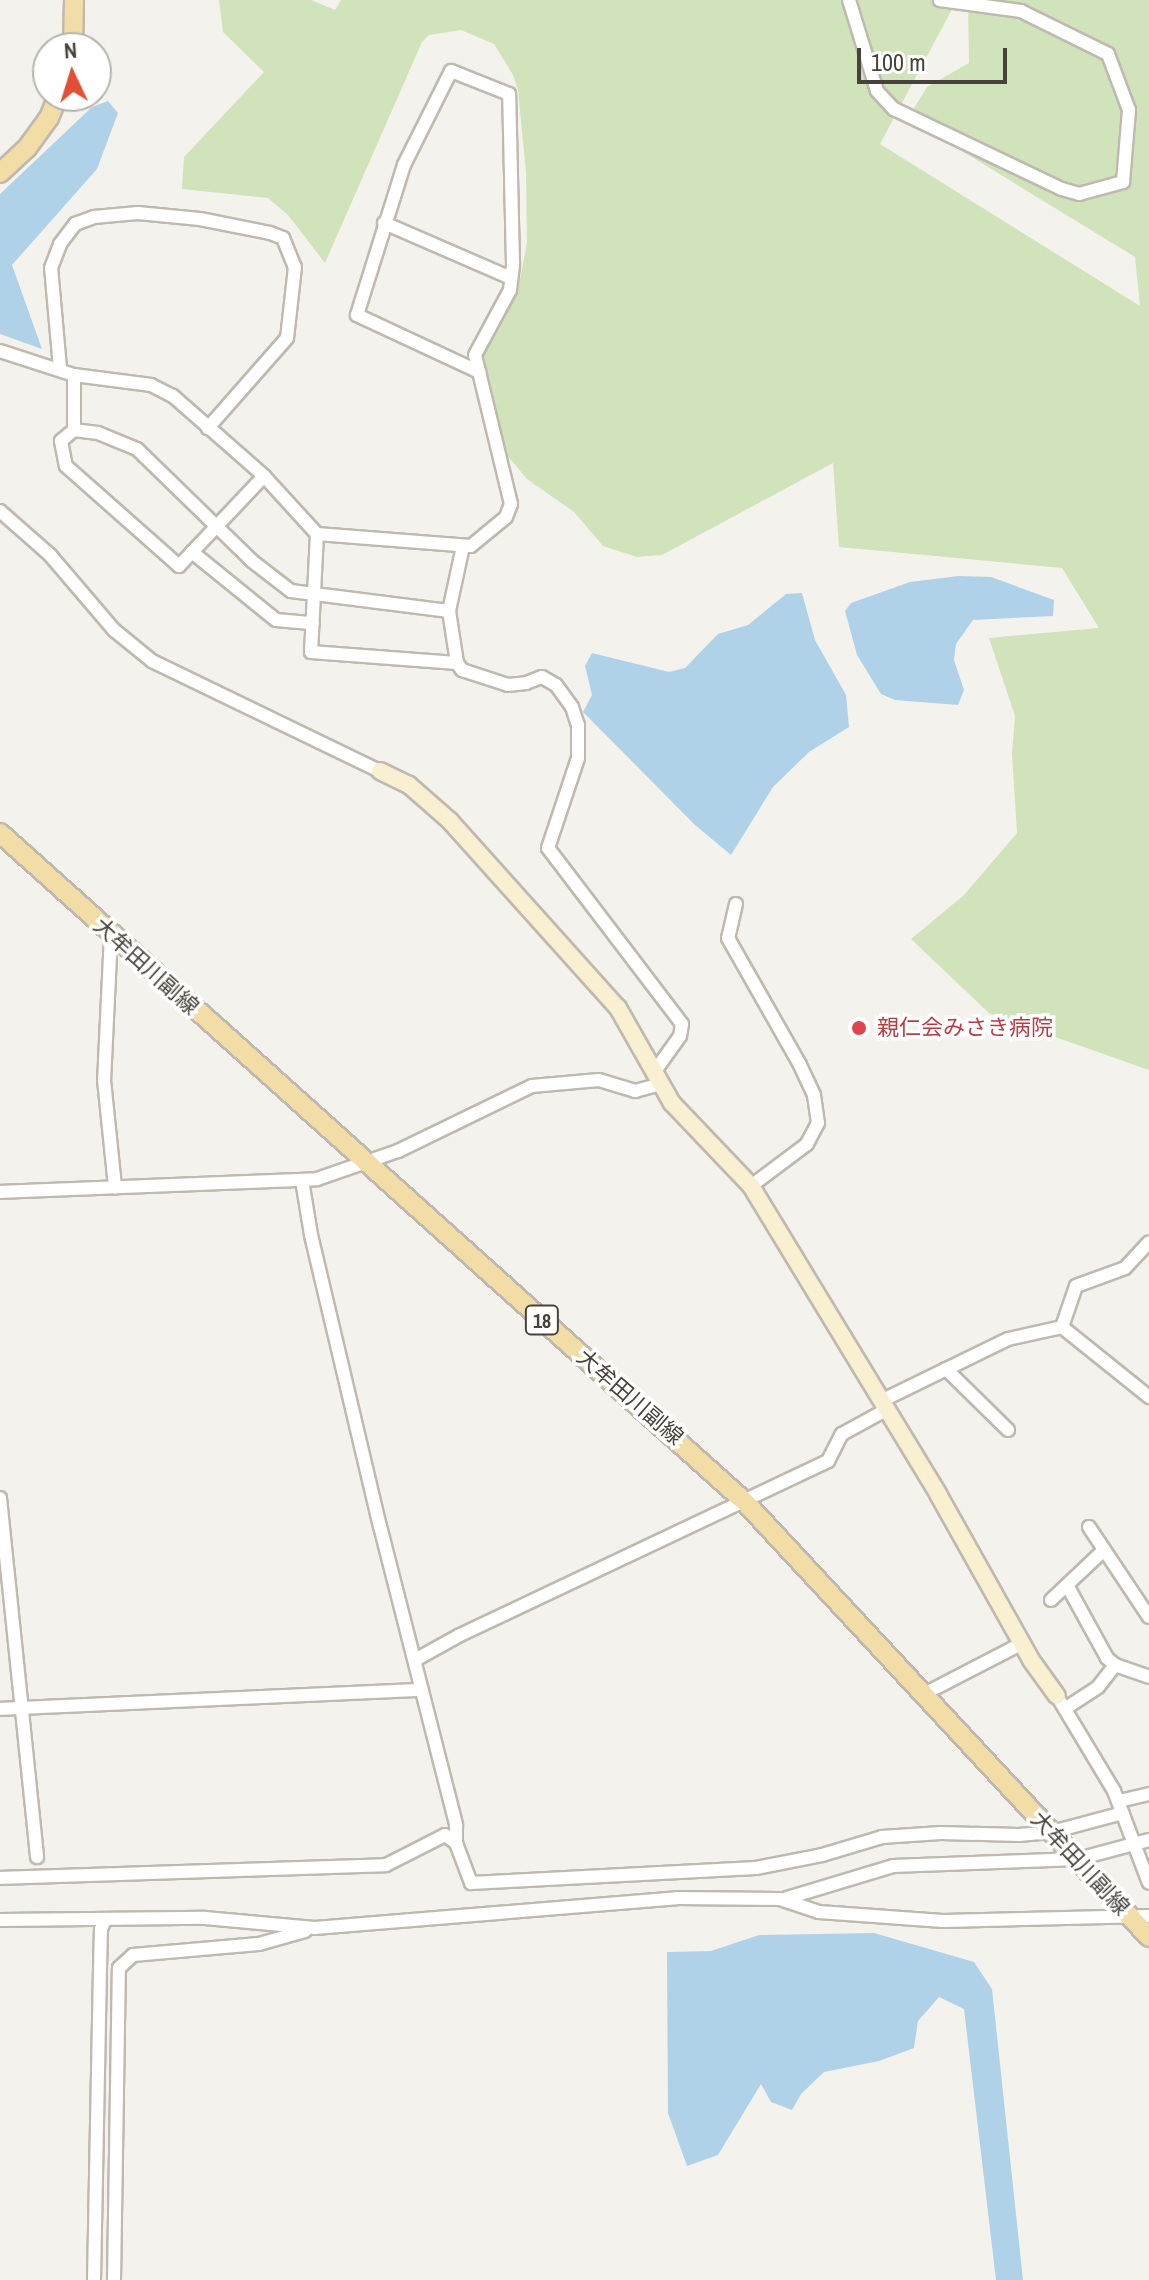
<!DOCTYPE html>
<html>
<head>
<meta charset="utf-8">
<style>
	body { margin:0 }
	#map { position:relative; width:1149px; height:2280px; overflow:hidden; background:#f4f2ec; font-family:"Archivo Narrow","Noto Sans JP",sans-serif }
	div>[style] { position:absolute }
	.green>* { inset:0; background:#d1e3ba }
	.water>* { inset:0; background:#b0d2e9 }
	.roads { filter:drop-shadow(2px 0 #bfb9af) drop-shadow(-2px 0 #bfb9af) drop-shadow(0 2px #bfb9af) drop-shadow(0 -2px #bfb9af) }
	.street>* { height:12px; margin:-6px; padding:0 6px; transform-origin:6px; border-radius:6px; background:#fff }
	.secondary>* { height:16px; margin:-8px; padding:0 8px; transform-origin:8px; border-radius:8px; background:#f9efd1 }
	.primary>* { height:18px; margin:-9px; padding:0 9px; transform-origin:9px; border-radius:9px; background:#f3dda6 }
	.dots>* { width:22px; height:22px; translate:-50% -50%; box-sizing:border-box; border:4px solid #fff; border-radius:50% }
	span { translate:-50% -50%; white-space:nowrap; text-align:center; line-height:1.15; -webkit-text-stroke:7px #fff; paint-order:stroke }
	.shield-label span { padding:2px 6px; background:#fff; border:2px solid; border-radius:6px; -webkit-text-stroke-width:0 }
	.shield-label { font-size:20px; color:#48433a; font-weight:700 }
	.street-label { font-size:22px; color:#48433a }
	.health-label { font-size:22px; color:#be3a42 }
	.left { translate:0 -50%; text-align:left }
	.north { position:absolute; left:32px; top:32px; width:80px; height:80px; box-sizing:border-box; background:#fff; border:2px solid #b6b4b0; border-radius:50%; rotate:356deg; font-size:22px; font-weight:700; line-height:32px; text-align:center; color:#48433a }
	.north::after { content:''; display:block; margin:auto; width:28px; height:36px; background:#e24f35; clip-path:polygon(50% 0,100% 100%,50% 72%,0 100%) }
	.scale { position:absolute; left:857px; top:48px; width:150px; height:36px; box-sizing:border-box; border:4px solid #48433a; border-top:0; padding-left:10px; font-size:24px; line-height:28px; white-space:nowrap; color:#48433a; -webkit-text-stroke:6px #fff; paint-order:stroke }
</style>
</head>
<body>
<div id="map">
	<div class="green">
		<div style="clip-path:polygon(219px 0,311px 0,335px 10px,341px 0,957px 0,880px 144px,1140px 306px,1135px 257px,908px 118px,927px 87px,969px 63px,968px 0,1149px 0,1149px 1070px,990px 1014px,911px 939px,964px 895px,1017px 833px,1012px 754px,1015px 716px,989px 638px,1099px 628px,1062px 568px,839px 547px,833px 463px,662px 555px,637px 557px,603px 546px,574px 512px,527px 479px,506px 454px,480px 385px,484px 325px,520px 280px,527px 243px,526px 172px,518px 90px,513px 75px,494px 44px,461px 30px,429px 35px,422px 42px,325px 263px,288px 215px,268px 198px,182px 189px,184px 157px,264px 72px,223px 32px)"></div>
	</div>
	<div class="water">
		<div style="clip-path:polygon(108px 101px,118px 113px,97px 169px,12px 265px,42px 349px,0 334px,0 194px,92px 107px)"></div>
		<div style="clip-path:polygon(958px 576px,991px 577px,1054px 600px,1053px 616px,973px 620px,956px 644px,954px 660px,964px 690px,958px 705px,895px 700px,881px 694px,857px 655px,845px 611px,851px 603px,910px 582px)"></div>
		<div style="clip-path:polygon(802px 593px,815px 640px,846px 695px,849px 727px,809px 752px,773px 787px,731px 855px,695px 825px,583px 712px,592px 695px,585px 666px,592px 653px,669px 672px,685px 668px,718px 634px,748px 625px,786px 594px)"></div>
		<div style="clip-path:polygon(874px 1933px,974px 1962px,992px 1989px,1023px 2280px,996px 2280px,964px 2009px,939px 1997px,918px 2021px,914px 2048px,879px 2061px,824px 2072px,801px 2094px,792px 2110px,771px 2102px,761px 2084px,718px 2155px,687px 2166px,668px 2113px,667px 1952px,711px 1951px,759px 1935px)"></div>
	</div>
	<div class="roads">
		<div class="street">
			<div style="left:849px;top:0;width:95px;rotate:72.9deg"></div>
			<div style="left:877px;top:91px;width:25px;rotate:47deg"></div>
			<div style="left:894px;top:109px;width:186px;rotate:25.5deg"></div>
			<div style="left:1062px;top:189px;width:18px;rotate:16deg"></div>
			<div style="left:1079px;top:194px;width:46px;rotate:-15.3deg"></div>
			<div style="left:1123px;top:182px;width:72px;rotate:-85.2deg"></div>
			<div style="left:1129px;top:110px;width:60px;rotate:-110.6deg"></div>
			<div style="left:1108px;top:54px;width:97px;rotate:-153.7deg"></div>
			<div style="left:1021px;top:11px;width:82px;rotate:-172.3deg"></div>
			<div style="left:384px;top:223px;width:138px;rotate:23.4deg"></div>
			<div style="left:0;top:351px;width:78px;rotate:18deg"></div>
			<div style="left:74px;top:375px;width:78px;rotate:7.4deg"></div>
			<div style="left:151px;top:385px;width:25px;rotate:27deg"></div>
			<div style="left:173px;top:396px;width:121px;rotate:41.3deg"></div>
			<div style="left:264px;top:476px;width:79px;rotate:47.6deg"></div>
			<div style="left:317px;top:534px;width:118px;rotate:92.9deg"></div>
			<div style="left:311px;top:652px;width:146px;rotate:4.3deg"></div>
			<div style="left:457px;top:663px;width:9px;rotate:54deg"></div>
			<div style="left:462px;top:670px;width:48px;rotate:18.1deg"></div>
			<div style="left:508px;top:685px;width:18px;rotate:-6deg"></div>
			<div style="left:526px;top:683px;width:17px;rotate:-21deg"></div>
			<div style="left:542px;top:677px;width:16px;rotate:30deg"></div>
			<div style="left:556px;top:685px;width:27px;rotate:54deg"></div>
			<div style="left:572px;top:707px;width:19px;rotate:72deg"></div>
			<div style="left:578px;top:725px;width:33px;rotate:90deg"></div>
			<div style="left:578px;top:758px;width:95px;rotate:108.4deg"></div>
			<div style="left:548px;top:848px;width:221px;rotate:52.7deg"></div>
			<div style="left:682px;top:1024px;width:12px;rotate:99deg"></div>
			<div style="left:680px;top:1036px;width:43px;rotate:125.5deg"></div>
			<div style="left:60px;top:368px;width:100px;rotate:-95.1deg"></div>
			<div style="left:51px;top:268px;width:26px;rotate:-69deg"></div>
			<div style="left:60px;top:244px;width:25px;rotate:-53deg"></div>
			<div style="left:75px;top:224px;width:20px;rotate:-20deg"></div>
			<div style="left:94px;top:217px;width:44px;rotate:-5.2deg"></div>
			<div style="left:138px;top:213px;width:62px;rotate:5.5deg"></div>
			<div style="left:200px;top:219px;width:71px;rotate:11.3deg"></div>
			<div style="left:270px;top:233px;width:14px;rotate:21deg"></div>
			<div style="left:283px;top:238px;width:31px;rotate:68deg"></div>
			<div style="left:295px;top:267px;width:71px;rotate:96.4deg"></div>
			<div style="left:287px;top:338px;width:120px;rotate:131.3deg"></div>
			<div style="left:74px;top:375px;width:55px;rotate:90deg"></div>
			<div style="left:74px;top:430px;width:17px;rotate:140deg"></div>
			<div style="left:61px;top:441px;width:25px;rotate:79deg"></div>
			<div style="left:66px;top:466px;width:151px;rotate:41.5deg"></div>
			<div style="left:179px;top:566px;width:124px;rotate:-46.6deg"></div>
			<div style="left:74px;top:430px;width:24px;rotate:7deg"></div>
			<div style="left:98px;top:433px;width:42px;rotate:22.3deg"></div>
			<div style="left:137px;top:449px;width:161px;rotate:44.2deg"></div>
			<div style="left:252px;top:561px;width:49px;rotate:37.6deg"></div>
			<div style="left:291px;top:591px;width:159px;rotate:7.2deg"></div>
			<div style="left:0;top:511px;width:67px;rotate:41.3deg"></div>
			<div style="left:50px;top:555px;width:99px;rotate:49.5deg"></div>
			<div style="left:114px;top:630px;width:49px;rotate:39.2deg"></div>
			<div style="left:152px;top:661px;width:253px;rotate:25.8deg"></div>
			<div style="left:317px;top:534px;width:154px;rotate:4.5deg"></div>
			<div style="left:471px;top:546px;width:45px;rotate:-39.6deg"></div>
			<div style="left:506px;top:517px;width:14px;rotate:-69deg"></div>
			<div style="left:511px;top:504px;width:153px;rotate:-103.6deg"></div>
			<div style="left:475px;top:355px;width:74px;rotate:-61.7deg"></div>
			<div style="left:510px;top:290px;width:26px;rotate:-83deg"></div>
			<div style="left:513px;top:264px;width:170px;rotate:-91.3deg"></div>
			<div style="left:509px;top:94px;width:62px;rotate:-158.4deg"></div>
			<div style="left:451px;top:71px;width:105px;rotate:116.6deg"></div>
			<div style="left:404px;top:165px;width:157px;rotate:107.4deg"></div>
			<div style="left:357px;top:315px;width:135px;rotate:25deg"></div>
			<div style="left:192px;top:552px;width:108px;rotate:39deg"></div>
			<div style="left:276px;top:620px;width:37px;rotate:5deg"></div>
			<div style="left:457px;top:663px;width:53px;rotate:-98.7deg"></div>
			<div style="left:449px;top:611px;width:66px;rotate:-77.8deg"></div>
			<div style="left:736px;top:904px;width:35px;rotate:103deg"></div>
			<div style="left:728px;top:938px;width:146px;rotate:60.4deg"></div>
			<div style="left:800px;top:1065px;width:33px;rotate:65deg"></div>
			<div style="left:814px;top:1095px;width:28px;rotate:82deg"></div>
			<div style="left:818px;top:1123px;width:24px;rotate:118deg"></div>
			<div style="left:807px;top:1144px;width:70px;rotate:143.1deg"></div>
			<div style="left:111px;top:934px;width:146px;rotate:92.7deg"></div>
			<div style="left:104px;top:1080px;width:108px;rotate:84.1deg"></div>
			<div style="left:302px;top:1180px;width:56px;rotate:80.7deg"></div>
			<div style="left:311px;top:1235px;width:299px;rotate:76.7deg"></div>
			<div style="left:380px;top:1526px;width:309px;rotate:75.7deg"></div>
			<div style="left:456px;top:1825px;width:18px;rotate:90deg"></div>
			<div style="left:456px;top:1843px;width:43px;rotate:69.4deg"></div>
			<div style="left:471px;top:1883px;width:285px;rotate:-3deg"></div>
			<div style="left:756px;top:1868px;width:67px;rotate:-11.1deg"></div>
			<div style="left:822px;top:1855px;width:63px;rotate:-16.7deg"></div>
			<div style="left:882px;top:1837px;width:59px;rotate:-3.9deg"></div>
			<div style="left:941px;top:1833px;width:78px;rotate:1.5deg"></div>
			<div style="left:1019px;top:1835px;width:33px;rotate:-5deg"></div>
			<div style="left:1052px;top:1832px;width:73px;rotate:-15deg"></div>
			<div style="left:0;top:1192px;width:317px;rotate:-2.3deg"></div>
			<div style="left:317px;top:1179px;width:86px;rotate:-19.1deg"></div>
			<div style="left:398px;top:1151px;width:149px;rotate:-25.9deg"></div>
			<div style="left:532px;top:1086px;width:67px;rotate:-5.1deg"></div>
			<div style="left:599px;top:1080px;width:38px;rotate:17deg"></div>
			<div style="left:635px;top:1091px;width:28px;rotate:-15deg"></div>
			<div style="left:1062px;top:1327px;width:43px;rotate:-71.1deg"></div>
			<div style="left:1076px;top:1286px;width:52px;rotate:-20.2deg"></div>
			<div style="left:1125px;top:1268px;width:35px;rotate:-47deg"></div>
			<div style="left:946px;top:1369px;width:87px;rotate:44.5deg"></div>
			<div style="left:881px;top:1401px;width:141px;rotate:-26deg"></div>
			<div style="left:1008px;top:1339px;width:55px;rotate:-12.5deg"></div>
			<div style="left:1062px;top:1327px;width:112px;rotate:38.8deg"></div>
			<div style="left:0;top:1498px;width:361px;rotate:84.1deg"></div>
			<div style="left:1089px;top:1527px;width:108px;rotate:56.3deg"></div>
			<div style="left:1068px;top:1587px;width:81px;rotate:61.2deg"></div>
			<div style="left:1107px;top:1658px;width:11px;rotate:41deg"></div>
			<div style="left:1051px;top:1600px;width:73px;rotate:-43.3deg"></div>
			<div style="left:415px;top:1660px;width:51px;rotate:-29.1deg"></div>
			<div style="left:460px;top:1635px;width:407px;rotate:-25.3deg"></div>
			<div style="left:828px;top:1461px;width:30px;rotate:-63deg"></div>
			<div style="left:842px;top:1434px;width:50px;rotate:-28.6deg"></div>
			<div style="left:926px;top:1693px;width:107px;rotate:-27.3deg"></div>
			<div style="left:1057px;top:1696px;width:111px;rotate:59deg"></div>
			<div style="left:1114px;top:1791px;width:98px;rotate:69.2deg"></div>
			<div style="left:1066px;top:1708px;width:38px;rotate:-33deg"></div>
			<div style="left:1098px;top:1687px;width:28px;rotate:-52deg"></div>
			<div style="left:1115px;top:1665px;width:36px;rotate:19deg"></div>
			<div style="left:0;top:1709px;width:422px;rotate:-2.6deg"></div>
			<div style="left:1119px;top:1801px;width:31px;rotate:-13deg"></div>
			<div style="left:0;top:1878px;width:386px;rotate:-1.9deg"></div>
			<div style="left:386px;top:1865px;width:66px;rotate:-27deg"></div>
			<div style="left:445px;top:1835px;width:14px;rotate:36deg"></div>
			<div style="left:787px;top:1898px;width:111px;rotate:-16.8deg"></div>
			<div style="left:893px;top:1866px;width:185px;rotate:-2.2deg"></div>
			<div style="left:1078px;top:1859px;width:73px;rotate:-15deg"></div>
			<div style="left:0;top:1920px;width:205px;rotate:-0.6deg"></div>
			<div style="left:205px;top:1918px;width:110px;rotate:5.2deg"></div>
			<div style="left:315px;top:1928px;width:363px;rotate:-4.7deg"></div>
			<div style="left:677px;top:1898px;width:103px;rotate:0.6deg"></div>
			<div style="left:780px;top:1899px;width:41px;rotate:18.4deg"></div>
			<div style="left:819px;top:1912px;width:124px;rotate:4.2deg"></div>
			<div style="left:943px;top:1921px;width:206px;rotate:-1.4deg"></div>
			<div style="left:94px;top:2280px;width:311px;rotate:-88.9deg"></div>
			<div style="left:100px;top:1969px;width:40px;rotate:-88.6deg"></div>
			<div style="left:101px;top:1929px;width:10px;rotate:-66deg"></div>
			<div style="left:114px;top:2280px;width:312px;rotate:-89.1deg"></div>
			<div style="left:119px;top:1968px;width:19px;rotate:-43deg"></div>
			<div style="left:133px;top:1955px;width:126px;rotate:-5deg"></div>
			<div style="left:259px;top:1944px;width:48px;rotate:-15.8deg"></div>
		</div>
		<div class="secondary">
			<div style="left:380px;top:771px;width:32px;rotate:26deg"></div>
			<div style="left:409px;top:785px;width:55px;rotate:41.3deg"></div>
			<div style="left:450px;top:821px;width:251px;rotate:48.1deg"></div>
			<div style="left:618px;top:1008px;width:109px;rotate:60.4deg"></div>
			<div style="left:672px;top:1103px;width:115px;rotate:46.4deg"></div>
			<div style="left:751px;top:1186px;width:360px;rotate:58.7deg"></div>
			<div style="left:938px;top:1494px;width:190px;rotate:60.7deg"></div>
			<div style="left:1031px;top:1660px;width:44px;rotate:54.2deg"></div>
		</div>
		<div class="primary">
			<div style="left:73px;top:48px;width:48px;rotate:-88.8deg"></div>
			<div style="left:0;top:173px;width:37px;rotate:-43deg"></div>
			<div style="left:27px;top:148px;width:37px;rotate:-54deg"></div>
			<div style="left:49px;top:118px;width:24px;rotate:-68deg"></div>
			<div style="left:0;top:833px;width:1000px;rotate:41.92deg"></div>
			<div style="left:744px;top:1501px;width:595px;rotate:47.11deg"></div>
		</div>
	</div>
	<div class="dots">
		<div style="left:859px;top:1028px;background:#e0444e"></div>
	</div>
	<div class="shield-label">
		<span style="left:542px;top:1320px">18</span>
	</div>
	<div class="street-label">
		<span style="left:146px;top:966px;rotate:42deg">大牟田川副線</span>
		<span style="left:630px;top:1397px;rotate:41deg">大牟田川副線</span>
		<span style="left:1080px;top:1863px;rotate:47deg">大牟田川副線</span>
	</div>
	<div class="health-label">
		<span class="left" style="left:877px;top:1028px">親仁会みさき病院</span>
	</div>
	<div class="north">N</div>
	<div class="scale">100 m</div>
</div>
</body>
</html>
